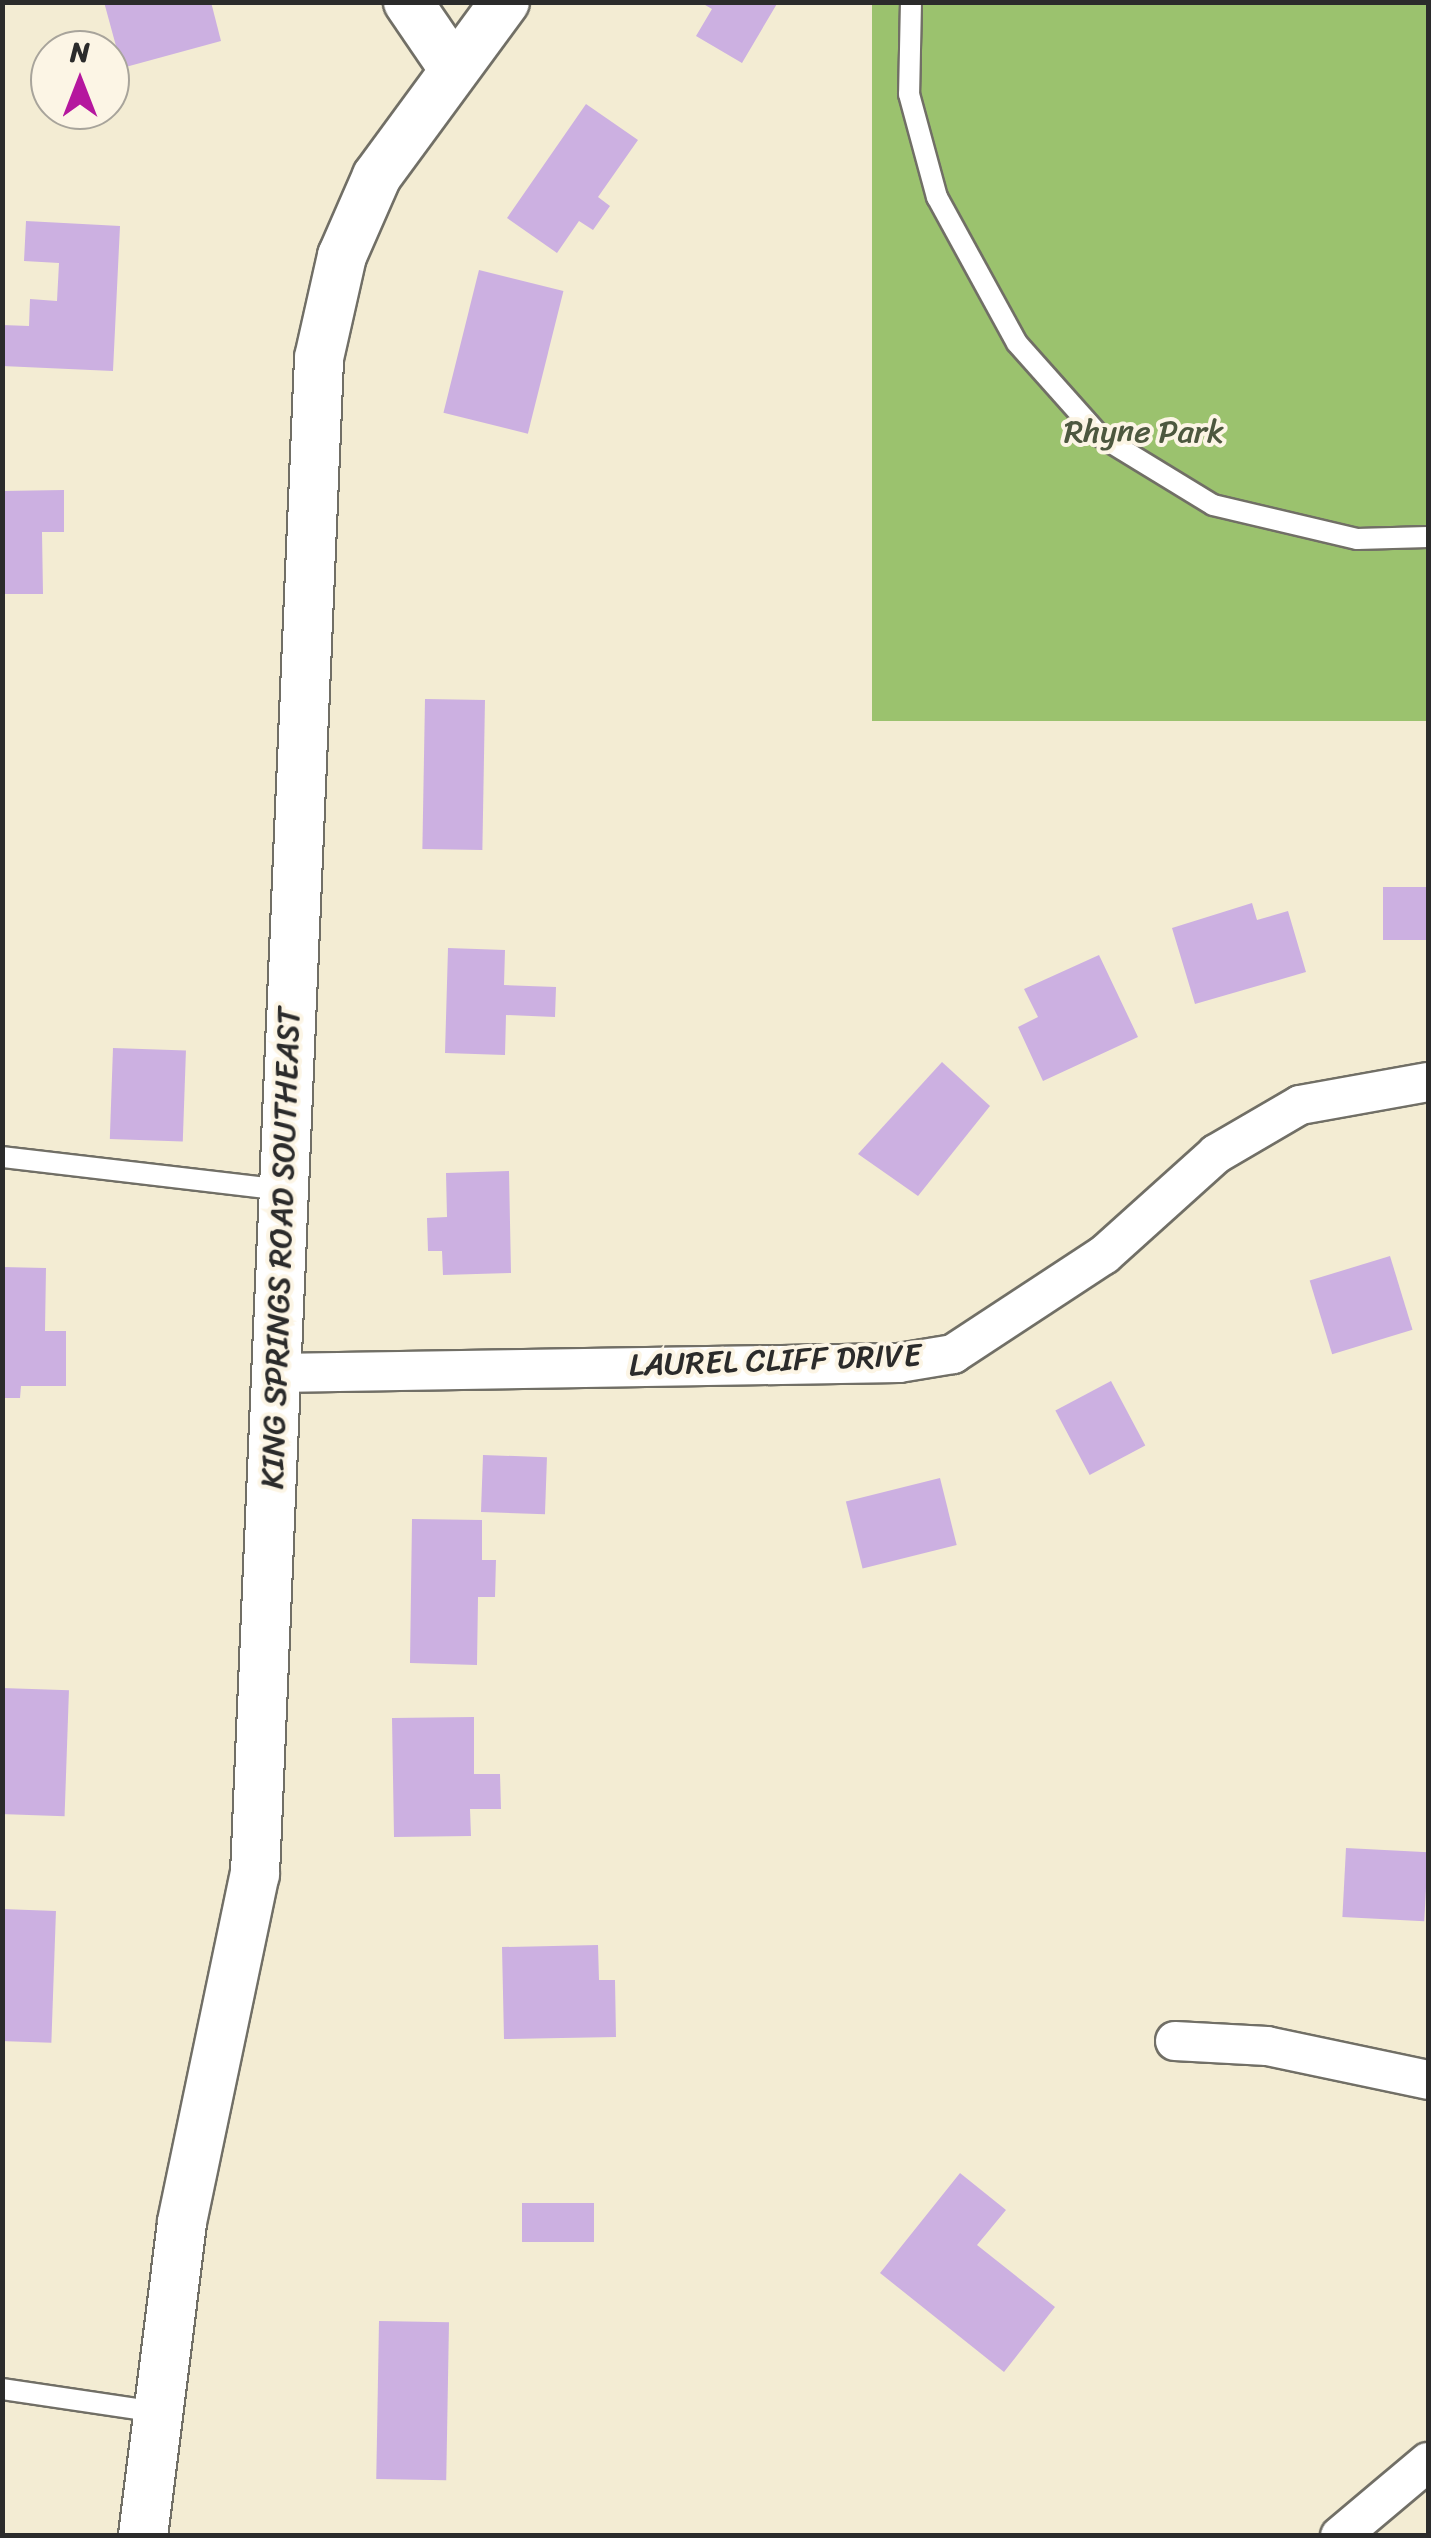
<!DOCTYPE html>
<html>
<head>
<meta charset="utf-8">
<style>
	body { margin:0 }
	#map { position:relative; width:1431px; height:2538px; overflow:hidden; background:#f3ecd3; font-family:Sriracha,sans-serif }
	div>[style] { position:absolute }
	.green>* { inset:0; background:#9bc26e; transform-origin:0 0 }
	.building>* { inset:0; background:#ccb0e1; transform-origin:0 0 }
	.roads { filter:drop-shadow(2px 0 #716f66) drop-shadow(-2px 0 #716f66) drop-shadow(0 2px #716f66) drop-shadow(0 -2px #716f66) }
	.service>* { height:20px; margin:-10px; padding:0 10px; transform-origin:10px; border-radius:10px; background:#fff }
	.minor>* { height:38px; margin:-19px; padding:0 19px; transform-origin:19px; border-radius:19px; background:#fff }
	.tertiary>* { height:48px; margin:-24px; padding:0 24px; transform-origin:24px; border-radius:24px; background:#fff }
	span { translate:-50% -50%; white-space:nowrap; text-align:center; line-height:1.15; -webkit-text-stroke:8px #fcf5e5; paint-order:stroke }
	.park-label { font-size:32px; color:#4d583f }
	.street-label { font-size:32px; color:#2b2b2b }
	.frame { position:absolute; inset:0; border:5px solid #2b2b2b; pointer-events:none }
	.north { position:absolute; left:30px; top:30px; width:100px; height:100px; box-sizing:border-box; background:#fcf5e5; border:2px solid #a8a49b; border-radius:50%; rotate:0deg; font-size:28px; font-weight:700; line-height:40px; text-align:center; color:#2b2b2b }
	.north::after { content:''; display:block; margin:auto; width:35px; height:45px; background:#b5179e; clip-path:polygon(50% 0,100% 100%,50% 72%,0 100%) }
</style>
</head>
<body>
<div id="map">
	<div class="green">
		<div style="left:872px;top:3px;width:556px;height:718px"></div>
	</div>
	<div class="building">
		<div style="clip-path:polygon(104px 2px,211px 2px,221px 41px,122px 68px)"></div>
		<div style="clip-path:polygon(700px 2px,778px 2px,742px 63px,696px 36px,712px 9px)"></div>
		<div style="clip-path:polygon(586px 104px,638px 140px,598px 197px,610px 206px,593px 230px,579px 221px,557px 253px,507px 218px)"></div>
		<div style="clip-path:polygon(26px 221px,120px 226px,113px 371px,2px 366px,2px 325px,29px 326px,30px 299px,57px 301px,59px 263px,24px 261px)"></div>
		<div style="left:479px;top:270px;width:87px;height:147px;rotate:14deg"></div>
		<div style="clip-path:polygon(64px 490px,64px 532px,42px 532px,43px 594px,2px 594px,2px 491px)"></div>
		<div style="left:425px;top:699px;width:60px;height:150px;rotate:1deg"></div>
		<div style="left:1428px;top:887px;width:53px;height:45px;rotate:90deg"></div>
		<div style="clip-path:polygon(1252px 903px,1257px 920px,1288px 911px,1306px 972px,1195px 1004px,1172px 928px)"></div>
		<div style="clip-path:polygon(448px 948px,505px 950px,504px 985px,556px 987px,555px 1017px,506px 1015px,505px 1055px,445px 1053px)"></div>
		<div style="clip-path:polygon(1099px 955px,1138px 1037px,1043px 1081px,1018px 1027px,1038px 1017px,1024px 989px)"></div>
		<div style="left:113px;top:1048px;width:73px;height:91px;rotate:2deg"></div>
		<div style="clip-path:polygon(942px 1062px,990px 1106px,918px 1196px,858px 1154px)"></div>
		<div style="clip-path:polygon(509px 1171px,511px 1273px,443px 1275px,442px 1251px,428px 1251px,427px 1218px,447px 1217px,446px 1173px)"></div>
		<div style="left:1390px;top:1256px;width:77px;height:84px;rotate:73deg"></div>
		<div style="clip-path:polygon(2px 1267px,46px 1268px,45px 1331px,66px 1331px,66px 1386px,21px 1386px,20px 1398px,2px 1398px)"></div>
		<div style="left:1111px;top:1381px;width:73px;height:63px;rotate:62deg"></div>
		<div style="left:483px;top:1455px;width:64px;height:57px;rotate:2deg"></div>
		<div style="left:940px;top:1478px;width:69px;height:97px;rotate:76deg"></div>
		<div style="clip-path:polygon(412px 1519px,482px 1520px,482px 1560px,496px 1560px,495px 1597px,478px 1597px,477px 1665px,410px 1663px)"></div>
		<div style="left:2px;top:1688px;width:67px;height:126px;rotate:2deg"></div>
		<div style="clip-path:polygon(474px 1717px,474px 1774px,500px 1774px,501px 1809px,470px 1809px,471px 1836px,394px 1837px,392px 1718px)"></div>
		<div style="left:1346px;top:1848px;width:82px;height:69px;rotate:3deg"></div>
		<div style="left:2px;top:1909px;width:54px;height:132px;rotate:2deg"></div>
		<div style="clip-path:polygon(598px 1945px,599px 1980px,615px 1980px,616px 2037px,504px 2039px,502px 1947px)"></div>
		<div style="clip-path:polygon(960px 2173px,1006px 2210px,977px 2245px,1055px 2307px,1004px 2372px,880px 2273px)"></div>
		<div style="left:522px;top:2203px;width:72px;height:39px"></div>
		<div style="left:379px;top:2321px;width:70px;height:158px;rotate:1deg"></div>
	</div>
	<div class="roads">
		<div class="service">
			<div style="left:911px;top:2px;width:92px;rotate:91.2deg"></div>
			<div style="left:909px;top:94px;width:107px;rotate:74.8deg"></div>
			<div style="left:937px;top:197px;width:166px;rotate:61.3deg"></div>
			<div style="left:1017px;top:343px;width:125px;rotate:48.3deg"></div>
			<div style="left:1100px;top:436px;width:132px;rotate:31.4deg"></div>
			<div style="left:1213px;top:505px;width:148px;rotate:13.3deg"></div>
			<div style="left:1357px;top:539px;width:71px;rotate:-1.6deg"></div>
			<div style="left:2px;top:1157px;width:284px;rotate:6.7deg"></div>
			<div style="left:2px;top:2389px;width:158px;rotate:8.4deg"></div>
		</div>
		<div class="minor">
			<div style="left:277px;top:1373px;width:622px;rotate:-0.92deg"></div>
			<div style="left:899px;top:1363px;width:55px;rotate:-9.5deg"></div>
			<div style="left:953px;top:1354px;width:181px;rotate:-33.3deg"></div>
			<div style="left:1104px;top:1255px;width:151px;rotate:-42deg"></div>
			<div style="left:1216px;top:1154px;width:97px;rotate:-30.3deg"></div>
			<div style="left:1300px;top:1105px;width:130px;rotate:-10.2deg"></div>
			<div style="left:1175px;top:2041px;width:92px;rotate:3.1deg"></div>
			<div style="left:1267px;top:2046px;width:165px;rotate:11.9deg"></div>
			<div style="left:1340px;top:2536px;width:115px;rotate:-40.1deg"></div>
		</div>
		<div class="tertiary">
			<div style="left:408px;top:2px;width:76px;rotate:55.7deg"></div>
			<div style="left:143px;top:2536px;width:316px;rotate:-82.9deg"></div>
			<div style="left:182px;top:2222px;width:356px;rotate:-78.2deg"></div>
			<div style="left:255px;top:1874px;width:1517px;rotate:-87.58deg"></div>
			<div style="left:319px;top:358px;width:105px;rotate:-77.3deg"></div>
			<div style="left:342px;top:256px;width:87px;rotate:-66.4deg"></div>
			<div style="left:377px;top:176px;width:216px;rotate:-53.7deg"></div>
		</div>
	</div>
	<div class="park-label">
		<span style="left:1144px;top:432px">Rhyne Park</span>
	</div>
	<div class="street-label">
		<span style="left:281px;top:1248px;rotate:-88deg">KING SPRINGS ROAD SOUTHEAST</span>
		<span style="left:775px;top:1361px;rotate:-2deg">LAUREL CLIFF DRIVE</span>
	</div>
	<div class="frame"></div>
	<div class="north">N</div>
</div>
</body>
</html>
